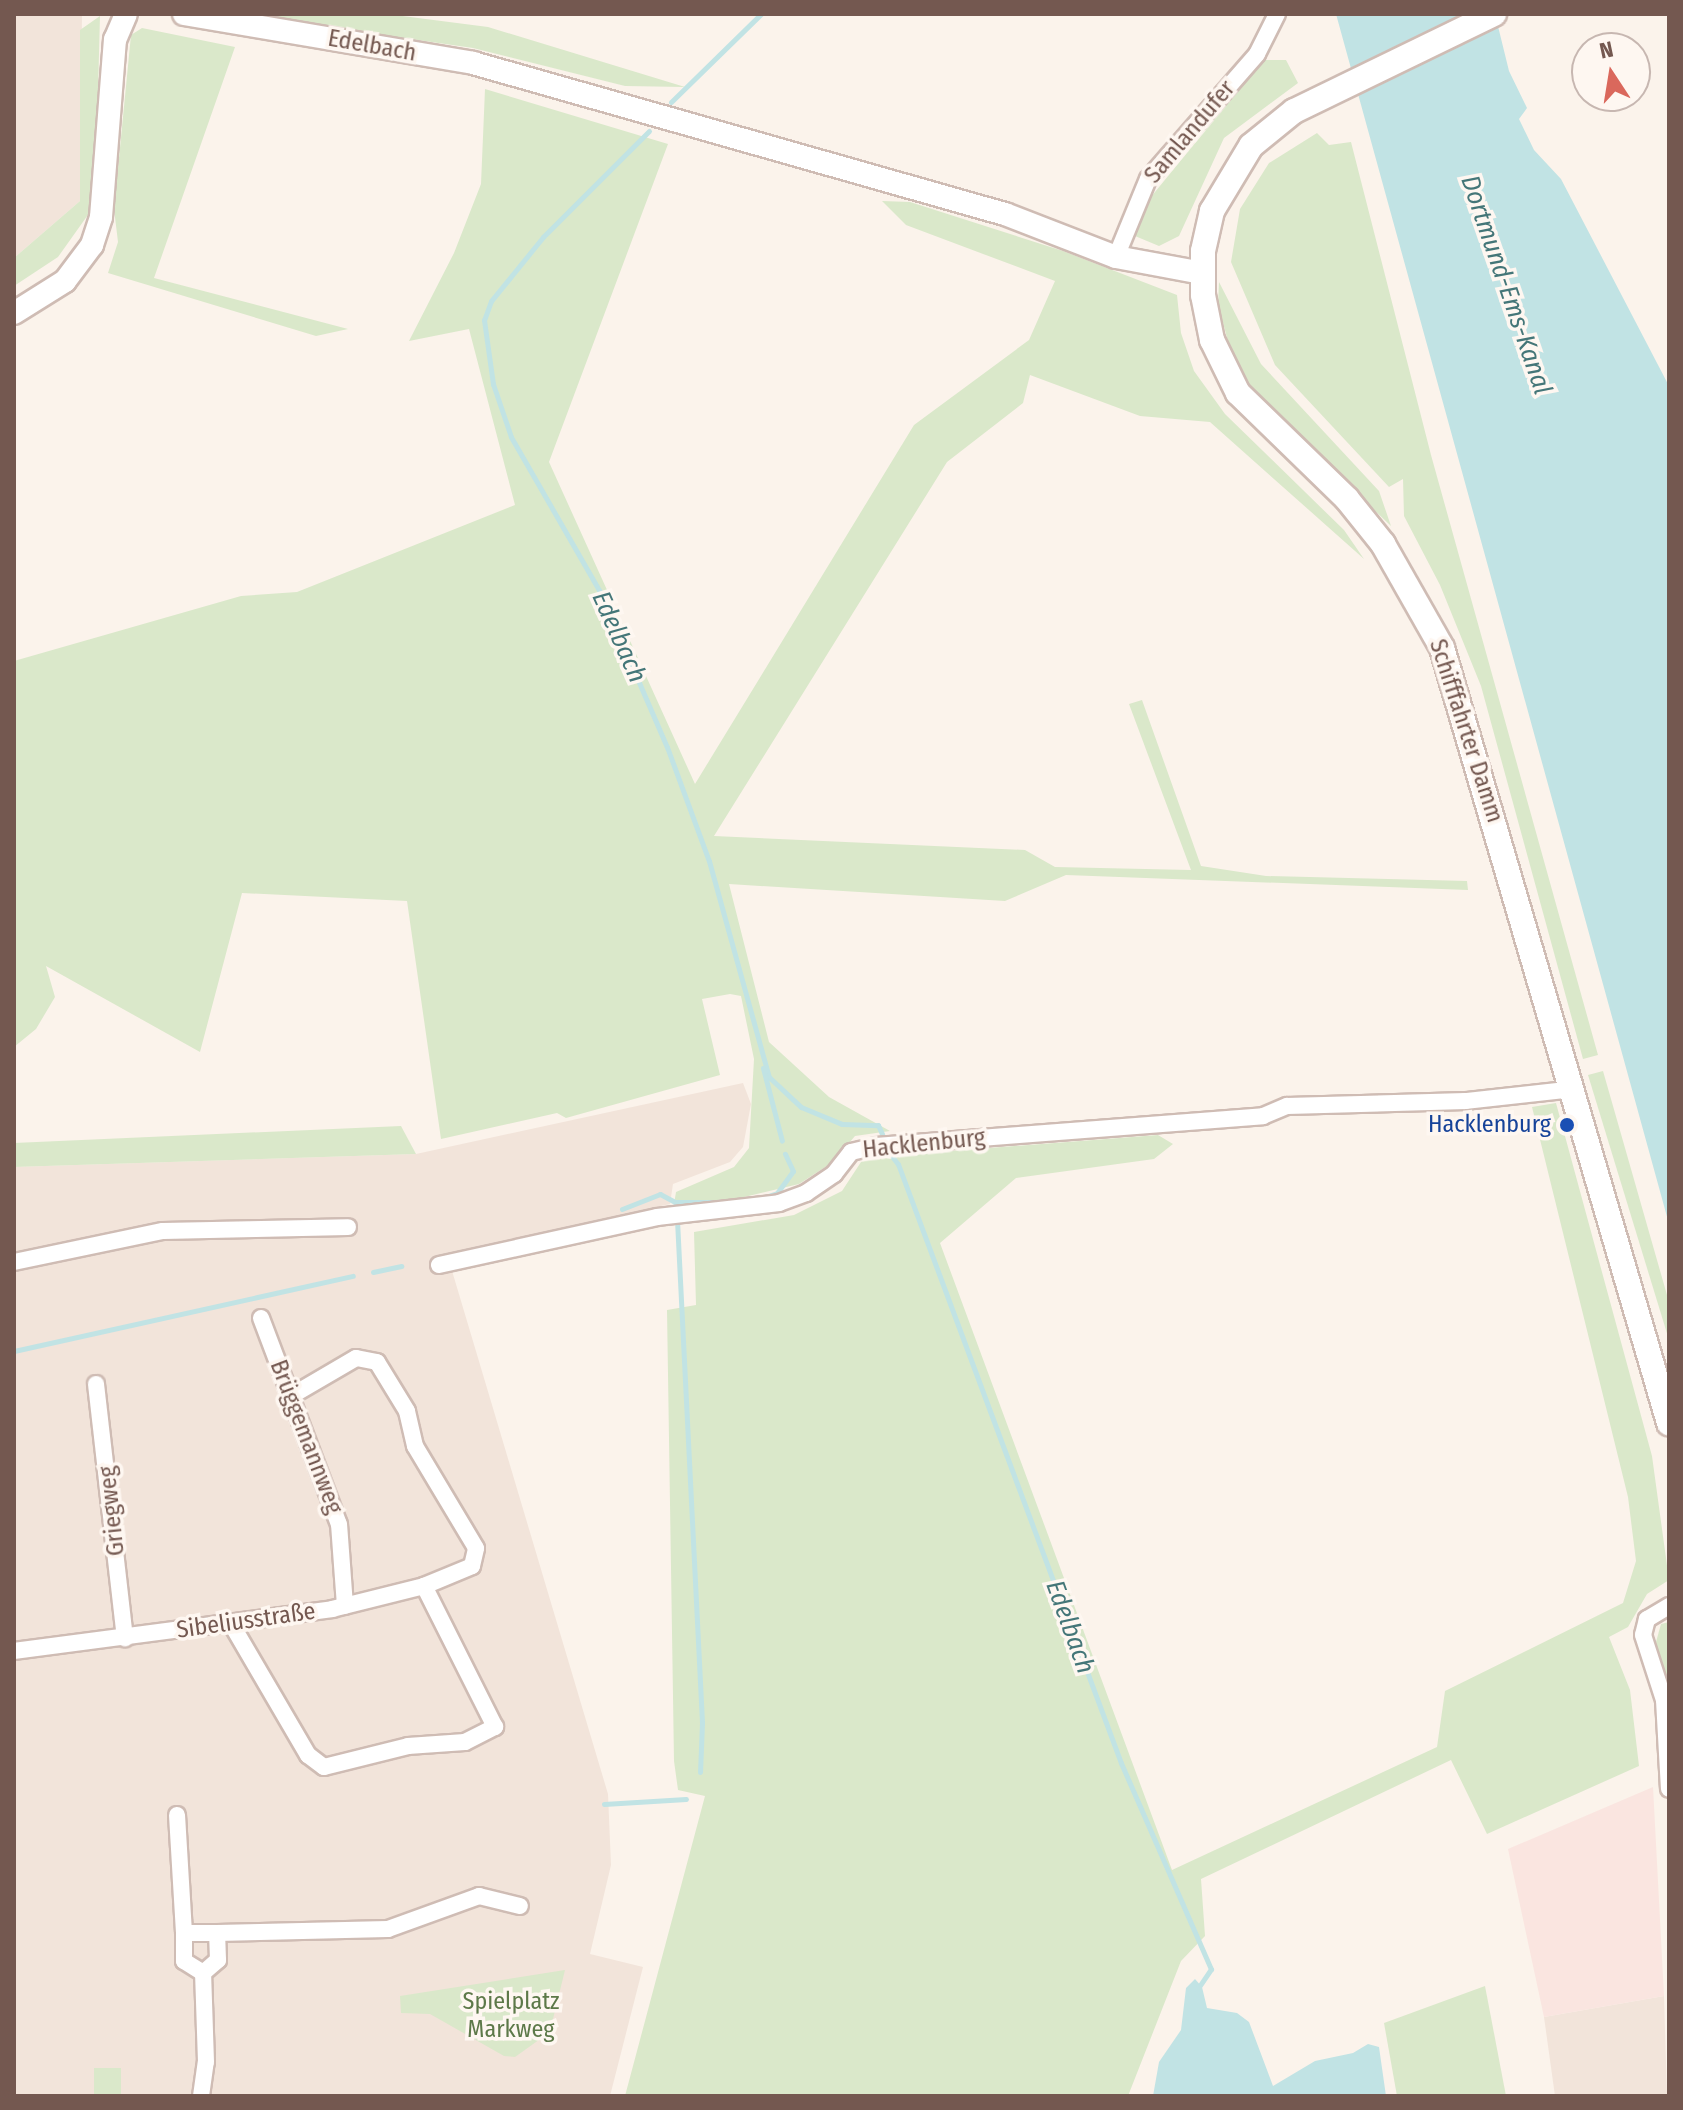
<!DOCTYPE html>
<html>
<head>
<meta charset="utf-8">
<style>
	body { margin:0 }
	#map { position:relative; width:1683px; height:2110px; overflow:hidden; background:#fbf3eb; font-family:"Fira Sans Condensed",sans-serif }
	div>[style] { position:absolute }
	.residential>* { inset:0; background:#f2e4da }
	.commercial>* { inset:0; background:#fae5e0 }
	.green>* { inset:0; background:#dae8ca; transform-origin:0 0 }
	.water>* { inset:0; background:#c1e3e4 }
	.stream>* { height:5px; margin:-2.5px; padding:0 2.5px; transform-origin:2.5px; border-radius:2.5px; background:#c1e3e4 }
	.roads { filter:drop-shadow(2px 0 #cfbcb4) drop-shadow(-2px 0 #cfbcb4) drop-shadow(0 2px #cfbcb4) drop-shadow(0 -2px #cfbcb4) }
	.minor>* { height:16px; margin:-8px; padding:0 8px; transform-origin:8px; border-radius:8px; background:#fff }
	.tertiary>* { height:22px; margin:-11px; padding:0 11px; transform-origin:11px; border-radius:11px; background:#fff }
	.secondary>* { height:24px; margin:-12px; padding:0 12px; transform-origin:12px; border-radius:12px; background:#fff }
	.dots>* { width:22px; height:22px; translate:-50% -50%; box-sizing:border-box; border:4px solid #fef7f1; border-radius:50% }
	span { translate:-50% -50%; white-space:nowrap; text-align:center; line-height:1.15; -webkit-text-stroke:7px #fef7f1; paint-order:stroke }
	.street-label { font-size:24px; color:#745850 }
	.transit-label { font-size:24px; color:#164399 }
	.right { translate:-100% -50%; text-align:right }
	.park-label { font-size:24px; color:#5d7949 }
	.water-label { font-size:26px; color:#447678; font-style:italic }
	.frame { position:absolute; inset:0; border:16px solid #745850; pointer-events:none }
	.north { position:absolute; left:1571px; top:32px; width:80px; height:80px; box-sizing:border-box; background:#fef7f1; border:2px solid #c7b7b1; border-radius:50%; rotate:348deg; font-size:22px; font-weight:700; line-height:32px; text-align:center; color:#745850 }
	.north::after { content:''; display:block; margin:auto; width:28px; height:36px; background:#da685c; clip-path:polygon(50% 0,100% 100%,50% 72%,0 100%) }
</style>
</head>
<body>
<div id="map">
	<div class="residential">
		<div style="clip-path:polygon(14px 14px,82px 14px,80px 201px,14px 258px)"></div>
		<div style="clip-path:polygon(743px 1083px,751px 1104px,743px 1147px,730px 1162px,673px 1184px,670px 1204px,447px 1254px,608px 1794px,611px 1865px,590px 1954px,643px 1967px,610px 2096px,14px 2096px,14px 1167px,416px 1154px)"></div>
		<div style="clip-path:polygon(1664px 1996px,1667px 2096px,1555px 2096px,1544px 2017px)"></div>
	</div>
	<div class="commercial">
		<div style="clip-path:polygon(1653px 1787px,1664px 1996px,1544px 2017px,1508px 1849px)"></div>
	</div>
	<div class="green">
		<div style="clip-path:polygon(239px 14px,387px 14px,488px 27px,685px 87px,625px 86px,473px 48px)"></div>
		<div style="clip-path:polygon(100px 16px,95px 205px,58px 257px,14px 286px,14px 258px,80px 201px,80px 30px)"></div>
		<div style="clip-path:polygon(142px 28px,235px 47px,154px 278px,348px 329px,316px 336px,108px 273px,118px 242px,114px 209px,131px 35px)"></div>
		<div style="clip-path:polygon(1263px 60px,1286px 60px,1298px 83px,1224px 138px,1179px 236px,1159px 246px,1135px 236px,1137px 214px)"></div>
		<div style="clip-path:polygon(485px 89px,668px 144px,549px 462px,695px 784px,914px 425px,1029px 340px,1055px 281px,906px 225px,882px 201px,910px 202px,1063px 251px,1177px 295px,1181px 333px,1194px 371px,1225px 414px,1344px 530px,1364px 559px,1210px 422px,1140px 416px,1030px 375px,1023px 403px,947px 462px,714px 836px,1025px 850px,1055px 867px,1191px 870px,1129px 704px,1142px 700px,1201px 866px,1266px 876px,1467px 881px,1468px 890px,1066px 875px,1005px 901px,729px 884px,769px 1042px,829px 1097px,890px 1131px,855px 1136px,833px 1162px,799px 1184px,740px 1198px,674px 1204px,676px 1192px,734px 1167px,749px 1148px,754px 1059px,741px 996px,730px 994px,702px 999px,720px 1075px,566px 1118px,557px 1113px,441px 1139px,407px 901px,242px 893px,200px 1052px,46px 966px,55px 997px,36px 1029px,14px 1047px,14px 661px,241px 596px,297px 592px,515px 505px,469px 329px,409px 341px,454px 253px,481px 184px)"></div>
		<div style="clip-path:polygon(1317px 133px,1329px 145px,1351px 142px,1431px 455px,1598px 1055px,1583px 1059px,1481px 686px,1440px 585px,1404px 516px,1403px 479px,1389px 487px,1275px 365px,1231px 262px,1240px 209px,1269px 163px)"></div>
		<div style="clip-path:polygon(1219px 282px,1261px 364px,1379px 491px,1391px 526px,1266px 407px,1246px 381px,1230px 349px,1218px 304px)"></div>
		<div style="clip-path:polygon(1603px 1071px,1669px 1302px,1669px 1340px,1588px 1075px)"></div>
		<div style="clip-path:polygon(1556px 1103px,1652px 1456px,1669px 1580px,1647px 1594px,1628px 1627px,1609px 1637px,1630px 1690px,1639px 1766px,1487px 1834px,1451px 1760px,1201px 1879px,1205px 1936px,1181px 1961px,1128px 2096px,625px 2096px,705px 1796px,678px 1790px,674px 1761px,667px 1310px,696px 1305px,694px 1232px,794px 1215px,842px 1191px,861px 1162px,884px 1156px,1158px 1135px,1173px 1144px,1154px 1159px,1016px 1178px,940px 1243px,1172px 1870px,1437px 1747px,1445px 1691px,1623px 1603px,1636px 1561px,1628px 1497px,1532px 1107px)"></div>
		<div style="clip-path:polygon(401px 1126px,416px 1154px,14px 1167px,14px 1143px)"></div>
		<div style="clip-path:polygon(1669px 1622px,1669px 1695px,1656px 1642px,1661px 1624px)"></div>
		<div style="clip-path:polygon(565px 1970px,552px 2023px,543px 2037px,515px 2057px,504px 2056px,430px 2014px,401px 2013px,400px 1996px)"></div>
		<div style="clip-path:polygon(1485px 1986px,1506px 2096px,1397px 2096px,1384px 2023px)"></div>
		<div style="left:121px;top:2068px;width:28px;height:27px;rotate:90deg"></div>
	</div>
	<div class="water">
		<div style="clip-path:polygon(1336px 14px,1495px 14px,1509px 71px,1527px 108px,1519px 119px,1534px 150px,1561px 179px,1669px 386px,1669px 1224px)"></div>
		<div style="clip-path:polygon(1195px 1979px,1202px 1987px,1207px 2008px,1237px 2013px,1249px 2022px,1273px 2086px,1315px 2061px,1353px 2053px,1368px 2044px,1379px 2047px,1386px 2096px,1153px 2096px,1159px 2062px,1181px 2030px,1186px 1988px)"></div>
	</div>
	<div class="stream">
		<div style="left:671px;top:102px;width:126px;rotate:-44.4deg"></div>
		<div style="left:649px;top:131px;width:150px;rotate:135deg"></div>
		<div style="left:543px;top:237px;width:82px;rotate:129.1deg"></div>
		<div style="left:491px;top:301px;width:20px;rotate:110deg"></div>
		<div style="left:484px;top:320px;width:65px;rotate:82deg"></div>
		<div style="left:493px;top:384px;width:56px;rotate:71.2deg"></div>
		<div style="left:511px;top:437px;width:177px;rotate:60.1deg"></div>
		<div style="left:599px;top:590px;width:171px;rotate:66.6deg"></div>
		<div style="left:667px;top:747px;width:121px;rotate:69.8deg"></div>
		<div style="left:709px;top:861px;width:224px;rotate:74.5deg"></div>
		<div style="left:769px;top:1077px;width:44px;rotate:43.2deg"></div>
		<div style="left:801px;top:1107px;width:44px;rotate:22.5deg"></div>
		<div style="left:842px;top:1124px;width:36px;rotate:2deg"></div>
		<div style="left:878px;top:1125px;width:10px;rotate:66deg"></div>
		<div style="left:763px;top:1068px;width:75px;rotate:75.4deg"></div>
		<div style="left:887px;top:1150px;width:18px;rotate:52deg"></div>
		<div style="left:898px;top:1164px;width:639px;rotate:69.58deg"></div>
		<div style="left:1121px;top:1763px;width:225px;rotate:66.4deg"></div>
		<div style="left:1211px;top:1969px;width:25px;rotate:124deg"></div>
		<div style="left:762px;top:1198px;width:16px;rotate:-18deg"></div>
		<div style="left:777px;top:1193px;width:27px;rotate:-54deg"></div>
		<div style="left:793px;top:1171px;width:19px;rotate:-115deg"></div>
		<div style="left:622px;top:1209px;width:41px;rotate:-21.5deg"></div>
		<div style="left:660px;top:1194px;width:17px;rotate:28deg"></div>
		<div style="left:675px;top:1202px;width:54px"></div>
		<div style="left:677px;top:1220px;width:504px;rotate:87.15deg"></div>
		<div style="left:702px;top:1723px;width:49px;rotate:92.3deg"></div>
		<div style="left:373px;top:1272px;width:29px;rotate:-12deg"></div>
		<div style="left:14px;top:1351px;width:347px;rotate:-12.5deg"></div>
		<div style="left:604px;top:1804px;width:82px;rotate:-3.5deg"></div>
	</div>
	<div class="roads">
		<div class="minor">
			<div style="left:1116px;top:257px;width:84px;rotate:-67.7deg"></div>
			<div style="left:1148px;top:179px;width:166px;rotate:-48.9deg"></div>
			<div style="left:1257px;top:54px;width:45px;rotate:-63.4deg"></div>
			<div style="left:14px;top:1262px;width:152px;rotate:-11.8deg"></div>
			<div style="left:163px;top:1231px;width:185px;rotate:-1.2deg"></div>
			<div style="left:439px;top:1265px;width:223px;rotate:-12.4deg"></div>
			<div style="left:657px;top:1217px;width:123px;rotate:-6.5deg"></div>
			<div style="left:779px;top:1203px;width:29px;rotate:-20deg"></div>
			<div style="left:806px;top:1193px;width:34px;rotate:-34deg"></div>
			<div style="left:834px;top:1174px;width:28px;rotate:-52deg"></div>
			<div style="left:851px;top:1152px;width:26px;rotate:-13deg"></div>
			<div style="left:876px;top:1146px;width:388px;rotate:-4.4deg"></div>
			<div style="left:1263px;top:1116px;width:26px;rotate:-23deg"></div>
			<div style="left:1287px;top:1106px;width:179px;rotate:-1.6deg"></div>
			<div style="left:1466px;top:1101px;width:109px;rotate:-6.3deg"></div>
			<div style="left:261px;top:1318px;width:220px;rotate:69.3deg"></div>
			<div style="left:339px;top:1524px;width:82px;rotate:85.8deg"></div>
			<div style="left:96px;top:1384px;width:256px;rotate:83.5deg"></div>
			<div style="left:1669px;top:1606px;width:26px;rotate:149deg"></div>
			<div style="left:1647px;top:1619px;width:16px;rotate:104deg"></div>
			<div style="left:1643px;top:1635px;width:68px;rotate:72.1deg"></div>
			<div style="left:1664px;top:1700px;width:89px;rotate:86.8deg"></div>
			<div style="left:232px;top:1625px;width:151px;rotate:59.7deg"></div>
			<div style="left:308px;top:1755px;width:20px;rotate:37deg"></div>
			<div style="left:324px;top:1767px;width:87px;rotate:-14deg"></div>
			<div style="left:408px;top:1746px;width:57px;rotate:-4deg"></div>
			<div style="left:465px;top:1742px;width:34px;rotate:-27deg"></div>
			<div style="left:495px;top:1727px;width:158px;rotate:-116.7deg"></div>
			<div style="left:14px;top:1651px;width:321px;rotate:-7.5deg"></div>
			<div style="left:332px;top:1609px;width:95px;rotate:-14deg"></div>
			<div style="left:424px;top:1586px;width:52px;rotate:-22.6deg"></div>
			<div style="left:472px;top:1566px;width:18px;rotate:-77deg"></div>
			<div style="left:476px;top:1548px;width:119px;rotate:-120.9deg"></div>
			<div style="left:415px;top:1446px;width:36px;rotate:-103deg"></div>
			<div style="left:407px;top:1411px;width:57px;rotate:-121.5deg"></div>
			<div style="left:377px;top:1362px;width:21px;rotate:-169deg"></div>
			<div style="left:356px;top:1358px;width:75px;rotate:149.7deg"></div>
			<div style="left:177px;top:1815px;width:118px;rotate:86.6deg"></div>
			<div style="left:217px;top:1933px;width:171px;rotate:-1.3deg"></div>
			<div style="left:388px;top:1929px;width:97px;rotate:-19.9deg"></div>
			<div style="left:479px;top:1896px;width:42px;rotate:13.7deg"></div>
			<div style="left:201px;top:2096px;width:34px;rotate:-82deg"></div>
			<div style="left:206px;top:2062px;width:89px;rotate:-91.9deg"></div>
			<div style="left:203px;top:1973px;width:20px;rotate:-41deg"></div>
			<div style="left:218px;top:1960px;width:27px;rotate:-92deg"></div>
			<div style="left:217px;top:1933px;width:33px;rotate:180deg"></div>
			<div style="left:184px;top:1933px;width:28px;rotate:90deg"></div>
			<div style="left:184px;top:1961px;width:22px;rotate:32deg"></div>
		</div>
		<div class="tertiary">
			<div style="left:184px;top:14px;width:293px;rotate:9.6deg"></div>
			<div style="left:473px;top:63px;width:553px;rotate:15.85deg"></div>
			<div style="left:1005px;top:214px;width:119px;rotate:21.2deg"></div>
			<div style="left:1116px;top:257px;width:87px;rotate:10.5deg"></div>
			<div style="left:14px;top:313px;width:60px;rotate:-32.1deg"></div>
			<div style="left:65px;top:281px;width:45px;rotate:-53.1deg"></div>
			<div style="left:92px;top:245px;width:29px;rotate:-72deg"></div>
			<div style="left:101px;top:217px;width:178px;rotate:-85.5deg"></div>
			<div style="left:115px;top:40px;width:28px;rotate:-67deg"></div>
		</div>
		<div class="secondary">
			<div style="left:1494px;top:14px;width:222px;rotate:154.1deg"></div>
			<div style="left:1294px;top:111px;width:55px;rotate:140.9deg"></div>
			<div style="left:1251px;top:146px;width:76px;rotate:121deg"></div>
			<div style="left:1212px;top:211px;width:41px;rotate:102.7deg"></div>
			<div style="left:1203px;top:251px;width:44px;rotate:90deg"></div>
			<div style="left:1203px;top:295px;width:46px;rotate:78.7deg"></div>
			<div style="left:1212px;top:340px;width:59px;rotate:63.9deg"></div>
			<div style="left:1238px;top:393px;width:152px;rotate:44.2deg"></div>
			<div style="left:1347px;top:499px;width:58px;rotate:51.3deg"></div>
			<div style="left:1383px;top:544px;width:120px;rotate:60.4deg"></div>
			<div style="left:1442px;top:648px;width:808px;rotate:73.67deg"></div>
		</div>
	</div>
	<div class="dots">
		<div style="left:1567px;top:1125px;background:#1a4fb4"></div>
	</div>
	<div class="street-label">
		<span style="left:372px;top:46px;rotate:10deg">Edelbach</span>
		<span style="left:1190px;top:132px;rotate:-50deg">Samlandufer</span>
		<span style="left:1466px;top:731px;rotate:72deg">Schifffahrter Damm</span>
		<span style="left:924px;top:1144px;rotate:-6deg">Hacklenburg</span>
		<span style="left:306px;top:1437px;rotate:69deg">Brüggemannweg</span>
		<span style="left:112px;top:1511px;rotate:-96deg">Griegweg</span>
		<span style="left:246px;top:1621px;rotate:-8deg">Sibeliusstraße</span>
	</div>
	<div class="transit-label">
		<span class="right" style="left:1551px;top:1125px">Hacklenburg</span>
	</div>
	<div class="park-label">
		<span style="left:511px;top:2016px">Spielplatz<br>Markweg</span>
	</div>
	<div class="water-label">
		<span style="left:1506px;top:285px;rotate:71deg">Dortmund-Ems-Kanal</span>
		<span style="left:619px;top:637px;rotate:66deg">Edelbach</span>
		<span style="left:1070px;top:1627px;rotate:70deg">Edelbach</span>
	</div>
	<div class="frame"></div>
	<div class="north">N</div>
</div>
</body>
</html>
